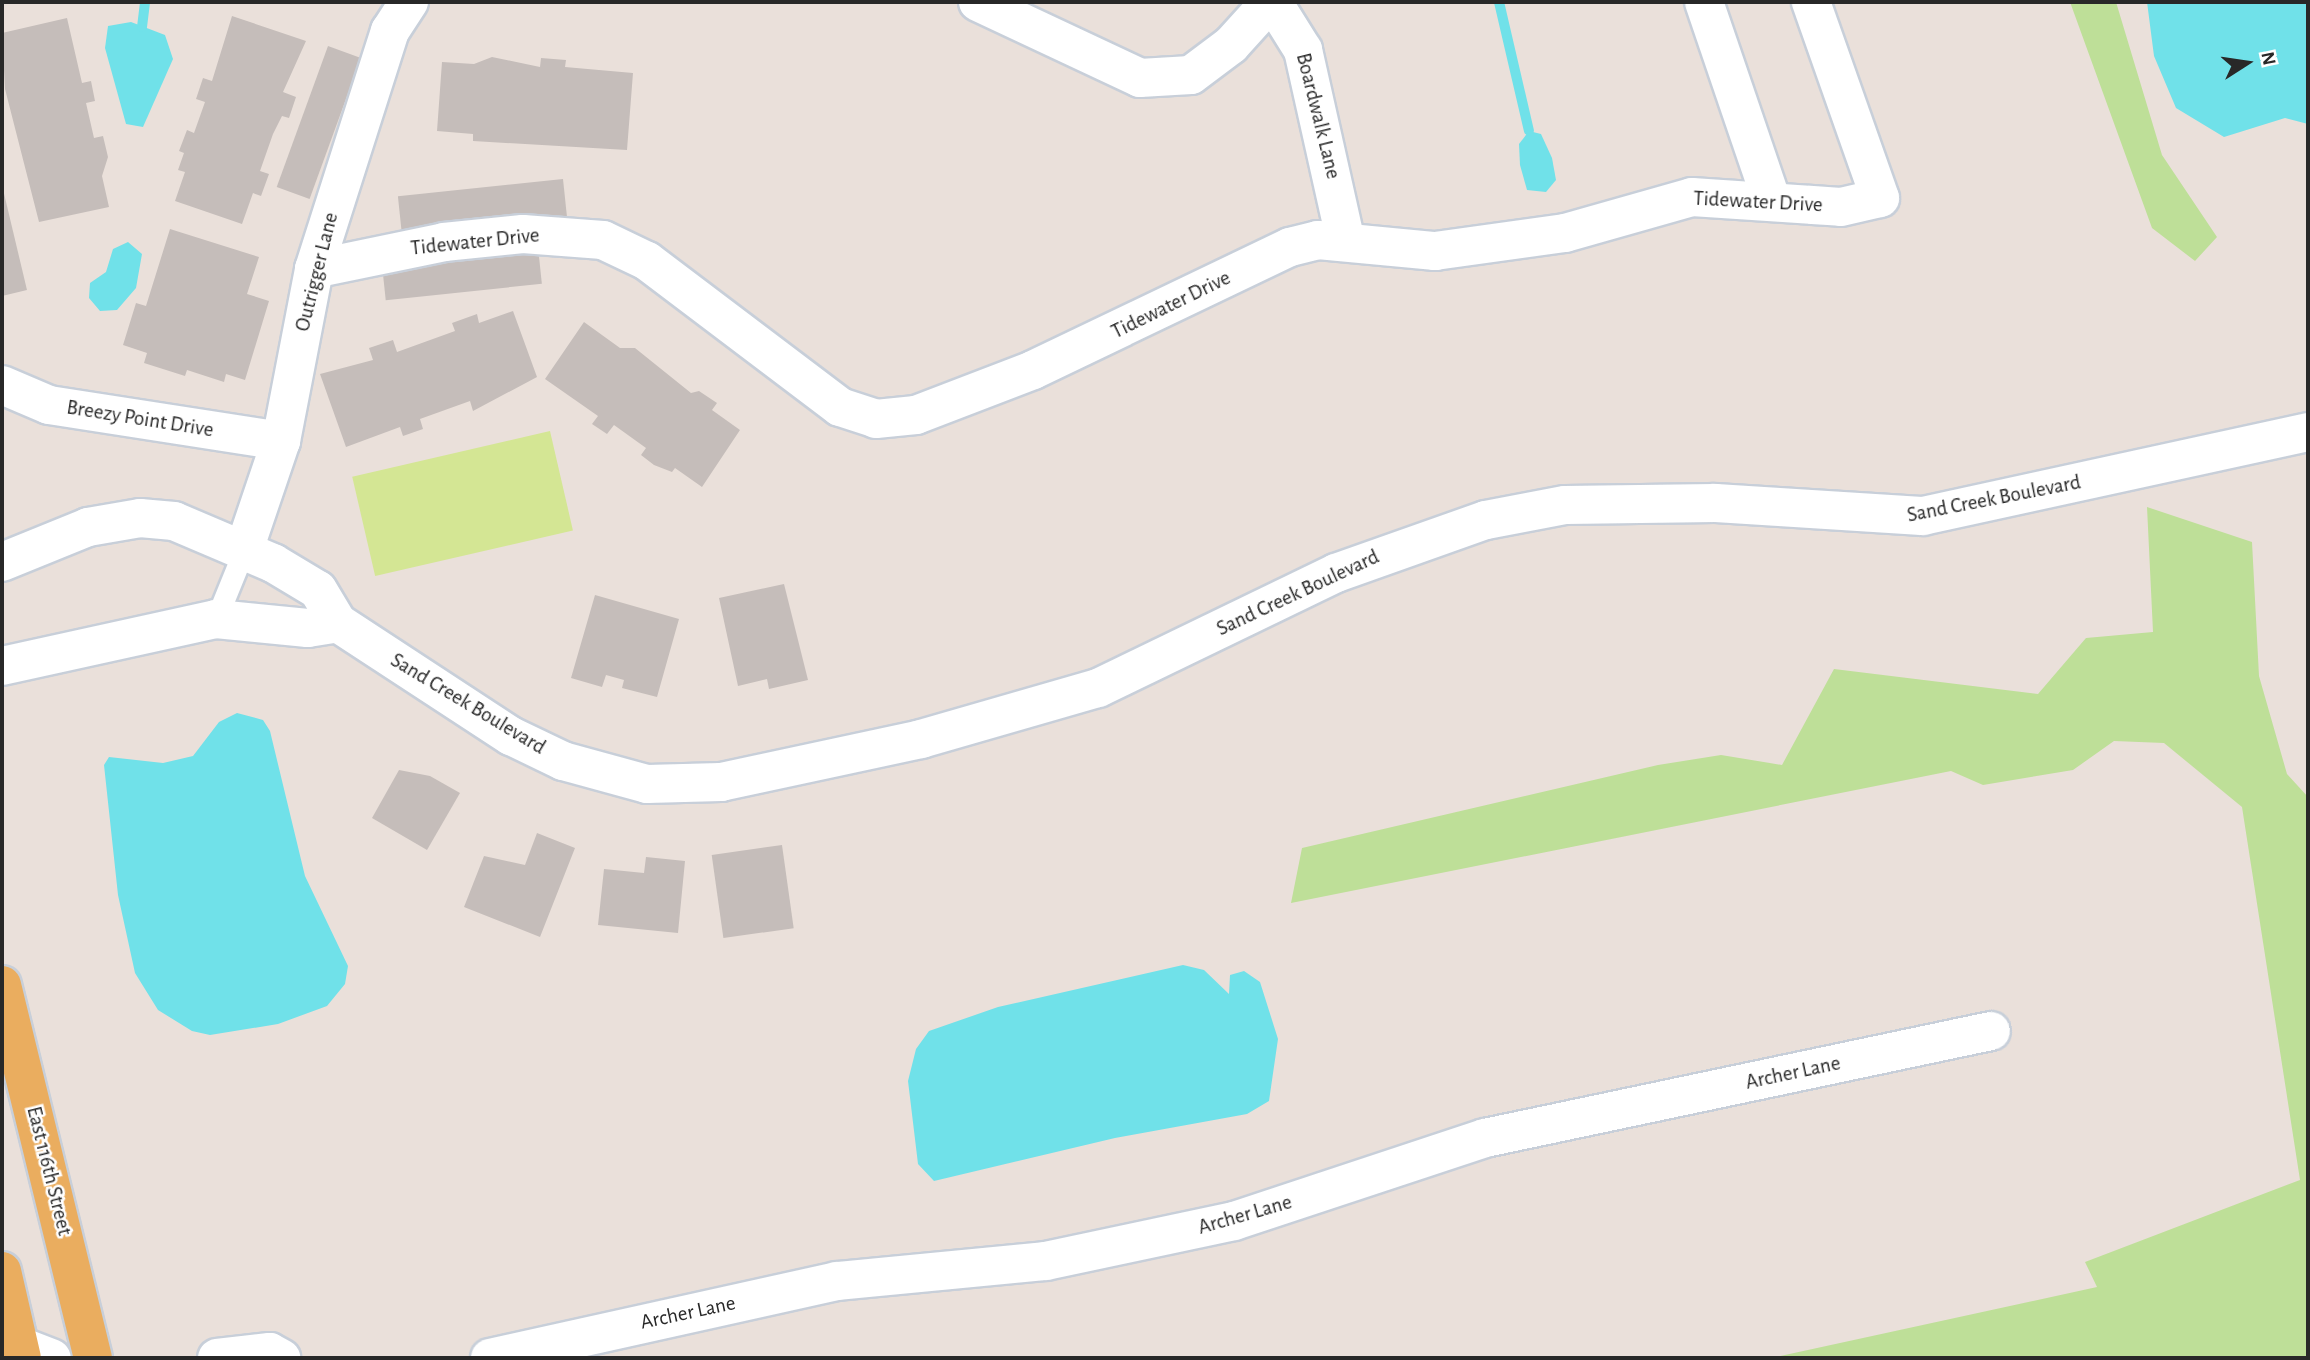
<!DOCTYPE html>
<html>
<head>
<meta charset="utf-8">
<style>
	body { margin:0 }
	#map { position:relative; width:2310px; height:1360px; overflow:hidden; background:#eae0da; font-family:"Alegreya Sans",sans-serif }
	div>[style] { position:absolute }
	.green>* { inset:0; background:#bedf98 }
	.pitch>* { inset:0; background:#d4e694; transform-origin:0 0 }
	.water>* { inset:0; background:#70e1e9 }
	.stream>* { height:10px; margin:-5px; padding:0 5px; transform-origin:5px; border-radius:5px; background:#70e1e9 }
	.building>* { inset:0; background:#c5bdba; transform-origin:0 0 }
	.roads { filter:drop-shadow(2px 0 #c8cfd9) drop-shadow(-2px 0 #c8cfd9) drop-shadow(0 2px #c8cfd9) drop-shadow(0 -2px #c8cfd9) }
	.lane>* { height:21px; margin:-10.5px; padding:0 10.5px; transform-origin:10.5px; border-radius:10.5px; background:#fff }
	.street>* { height:38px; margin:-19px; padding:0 19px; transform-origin:19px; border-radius:19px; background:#fff }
	.primary>* { height:38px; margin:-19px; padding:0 19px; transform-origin:19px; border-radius:19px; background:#eaad5f }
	span { translate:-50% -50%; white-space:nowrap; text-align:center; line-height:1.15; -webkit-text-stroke:5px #fff; paint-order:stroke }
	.street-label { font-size:21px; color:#282828 }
	.frame { position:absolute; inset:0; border:4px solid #282828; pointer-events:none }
	.north { position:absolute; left:2212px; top:28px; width:70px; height:70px; -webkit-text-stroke:5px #fff; paint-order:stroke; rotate:78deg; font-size:19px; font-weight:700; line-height:28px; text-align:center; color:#282828 }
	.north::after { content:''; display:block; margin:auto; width:24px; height:32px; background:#282828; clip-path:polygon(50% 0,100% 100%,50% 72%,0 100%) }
</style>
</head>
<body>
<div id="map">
	<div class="green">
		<div style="clip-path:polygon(2070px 2px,2116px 2px,2162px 155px,2217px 237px,2195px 261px,2152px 228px)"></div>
		<div style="clip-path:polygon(2147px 507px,2252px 542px,2259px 676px,2287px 774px,2308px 797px,2308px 1358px,1771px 1358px,2097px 1287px,2085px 1262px,2300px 1180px,2242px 807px,2164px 743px,2114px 741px,2073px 770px,1983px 785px,1951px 771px,1291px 903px,1302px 848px,1658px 765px,1721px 755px,1782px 765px,1834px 669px,2038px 694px,2086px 638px,2153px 632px)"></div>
	</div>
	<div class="pitch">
		<div style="left:550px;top:431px;width:102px;height:203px;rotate:77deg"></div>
	</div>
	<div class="water">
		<div style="clip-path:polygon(2147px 2px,2308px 2px,2308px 124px,2285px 118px,2224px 137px,2176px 108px,2154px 56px)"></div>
		<div style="clip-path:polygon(131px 22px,165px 35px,173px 59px,143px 127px,126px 124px,105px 48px,108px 26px)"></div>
		<div style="clip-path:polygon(1529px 131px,1541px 134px,1552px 158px,1556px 180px,1546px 192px,1527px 190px,1520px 165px,1519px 144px)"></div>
		<div style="clip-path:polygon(128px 242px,142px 254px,136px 288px,117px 310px,100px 311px,89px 298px,90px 283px,106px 272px,113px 249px)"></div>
		<div style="clip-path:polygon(237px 713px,263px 720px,270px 731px,305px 876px,348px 966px,345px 984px,327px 1006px,278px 1024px,210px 1035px,192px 1031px,158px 1010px,135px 973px,118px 895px,104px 765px,109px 757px,163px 763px,193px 756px,219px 722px)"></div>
		<div style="clip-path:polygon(1183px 965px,1204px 970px,1229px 994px,1230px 975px,1244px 971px,1260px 982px,1278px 1039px,1269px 1101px,1247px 1114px,1115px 1138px,934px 1181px,918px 1164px,908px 1081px,916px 1049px,929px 1031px,998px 1007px)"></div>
	</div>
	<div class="stream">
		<div style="left:1499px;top:2px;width:132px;rotate:76.9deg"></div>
		<div style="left:142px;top:27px;width:25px;rotate:-83deg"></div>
	</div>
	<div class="building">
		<div style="clip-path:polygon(232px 16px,306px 41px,283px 92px,296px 97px,289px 118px,282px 116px,273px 134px,260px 171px,269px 174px,261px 196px,253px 193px,242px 224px,175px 201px,185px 172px,178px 170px,184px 153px,179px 151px,187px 130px,194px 133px,205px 102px,196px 99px,203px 78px,212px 81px)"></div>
		<div style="clip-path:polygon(67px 18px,82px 83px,91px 81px,95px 101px,86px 103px,94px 138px,103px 136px,108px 157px,102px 176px,109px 207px,39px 222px,5px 89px,2px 33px)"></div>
		<div style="left:328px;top:46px;width:35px;height:150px;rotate:20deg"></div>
		<div style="clip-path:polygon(492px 57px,540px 67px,541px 58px,566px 60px,565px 67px,633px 73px,627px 150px,473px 141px,473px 134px,437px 131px,442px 62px,474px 64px)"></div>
		<div style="left:563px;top:179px;width:38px;height:166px;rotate:84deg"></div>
		<div style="clip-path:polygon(2px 185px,27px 290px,2px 296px)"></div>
		<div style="clip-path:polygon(170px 229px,259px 257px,247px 294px,269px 301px,245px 380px,226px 374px,224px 382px,187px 370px,185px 376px,144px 363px,147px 353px,123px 345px,136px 303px,146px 306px)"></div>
		<div style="left:538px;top:247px;width:37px;height:157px;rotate:84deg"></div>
		<div style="clip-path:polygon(513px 311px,537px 377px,473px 411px,470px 401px,420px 419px,423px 429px,403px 436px,400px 427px,346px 447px,320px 374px,373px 360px,369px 348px,393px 340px,397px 352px,455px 331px,452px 323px,477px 314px,479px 323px)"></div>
		<div style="clip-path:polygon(584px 322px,620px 348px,635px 348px,691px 393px,699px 391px,717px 403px,712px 410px,740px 430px,702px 487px,675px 468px,672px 472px,654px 465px,641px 455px,646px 448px,614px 425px,607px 434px,592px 424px,598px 416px,545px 379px)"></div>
		<div style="clip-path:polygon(784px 584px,808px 680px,769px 689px,767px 679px,738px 686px,719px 598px)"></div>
		<div style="clip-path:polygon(595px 595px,679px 619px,657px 697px,622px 688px,624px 680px,606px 675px,602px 687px,571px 678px)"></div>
		<div style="clip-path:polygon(399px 770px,430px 776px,460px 793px,427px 850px,372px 818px)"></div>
		<div style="clip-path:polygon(537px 833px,575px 848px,540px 937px,464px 907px,484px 856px,525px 865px)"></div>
		<div style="left:782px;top:845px;width:84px;height:71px;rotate:82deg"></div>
		<div style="clip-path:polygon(646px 857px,685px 861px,678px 933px,598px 925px,604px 869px,644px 873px)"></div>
	</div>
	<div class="roads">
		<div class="lane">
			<div style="left:216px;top:619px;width:74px;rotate:-67.9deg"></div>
		</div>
		<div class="street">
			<div style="left:978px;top:2px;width:179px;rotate:25.1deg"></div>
			<div style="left:1140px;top:78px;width:51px;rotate:-3.4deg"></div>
			<div style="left:1191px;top:75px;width:50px;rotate:-36.9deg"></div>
			<div style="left:1231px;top:45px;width:58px;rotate:-47.8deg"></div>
			<div style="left:1273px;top:2px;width:57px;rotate:58deg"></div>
			<div style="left:1303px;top:50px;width:193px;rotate:77.4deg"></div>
			<div style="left:1704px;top:2px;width:208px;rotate:71.2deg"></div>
			<div style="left:314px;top:269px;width:133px;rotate:-11.7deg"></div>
			<div style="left:444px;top:242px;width:79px;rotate:-5.8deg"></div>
			<div style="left:523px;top:234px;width:80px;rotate:4.3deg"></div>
			<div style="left:603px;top:240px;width:49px;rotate:25.5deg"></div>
			<div style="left:647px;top:261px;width:242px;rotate:37.1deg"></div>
			<div style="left:840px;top:407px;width:38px;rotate:18deg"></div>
			<div style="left:876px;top:419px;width:40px;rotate:-5.7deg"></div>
			<div style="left:916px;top:415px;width:125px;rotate:-21deg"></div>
			<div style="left:1033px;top:370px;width:285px;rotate:-25.6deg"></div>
			<div style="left:1290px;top:247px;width:29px;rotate:-14deg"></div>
			<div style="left:1318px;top:240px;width:118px;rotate:5.4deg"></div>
			<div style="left:1435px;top:251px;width:131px;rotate:-7.9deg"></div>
			<div style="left:1565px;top:233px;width:132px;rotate:-15.8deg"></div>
			<div style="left:1692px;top:197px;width:149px;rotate:3.8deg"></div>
			<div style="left:1841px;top:207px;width:40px;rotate:-13deg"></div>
			<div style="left:1880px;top:198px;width:208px;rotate:-109.4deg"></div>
			<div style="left:2px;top:385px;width:51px;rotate:23.1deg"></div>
			<div style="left:49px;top:405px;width:235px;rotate:8.8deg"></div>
			<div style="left:244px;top:550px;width:115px;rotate:-71.3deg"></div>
			<div style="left:281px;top:441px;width:175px;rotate:-79.1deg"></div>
			<div style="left:314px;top:269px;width:250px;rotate:-72.3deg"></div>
			<div style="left:390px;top:31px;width:35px;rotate:-57deg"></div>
			<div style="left:2px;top:562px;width:93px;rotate:-22.1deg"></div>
			<div style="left:88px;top:527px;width:53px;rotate:-9.8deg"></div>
			<div style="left:140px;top:518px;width:34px;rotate:5deg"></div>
			<div style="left:174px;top:521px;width:108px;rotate:23deg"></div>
			<div style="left:273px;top:563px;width:52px;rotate:31deg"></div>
			<div style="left:318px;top:590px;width:39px;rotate:59deg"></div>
			<div style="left:338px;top:623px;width:207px;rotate:33.2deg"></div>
			<div style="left:511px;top:736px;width:58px;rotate:25.7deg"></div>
			<div style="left:563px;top:761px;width:87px;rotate:15.3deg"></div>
			<div style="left:647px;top:784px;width:74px;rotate:-1.5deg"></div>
			<div style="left:721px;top:782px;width:205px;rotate:-12.1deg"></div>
			<div style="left:921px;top:739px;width:184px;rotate:-16.1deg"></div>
			<div style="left:1098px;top:688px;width:264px;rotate:-25.8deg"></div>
			<div style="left:1336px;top:573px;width:159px;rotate:-19.5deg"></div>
			<div style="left:1486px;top:520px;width:80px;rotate:-10.8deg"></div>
			<div style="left:1565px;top:505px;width:150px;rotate:-0.8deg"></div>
			<div style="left:1715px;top:503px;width:208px;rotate:3.6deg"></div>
			<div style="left:1923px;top:516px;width:394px;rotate:-12.3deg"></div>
			<div style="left:2px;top:666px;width:219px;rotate:-12.4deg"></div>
			<div style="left:216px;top:619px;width:92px;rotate:5.6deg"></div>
			<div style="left:308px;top:628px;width:30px;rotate:-9deg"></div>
			<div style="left:2px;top:1351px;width:19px;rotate:-16deg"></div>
			<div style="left:20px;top:1346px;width:34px;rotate:21deg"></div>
			<div style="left:217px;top:1358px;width:53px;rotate:-6.5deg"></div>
			<div style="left:270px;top:1352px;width:13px;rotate:29deg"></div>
			<div style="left:490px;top:1358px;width:355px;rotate:-12.5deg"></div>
			<div style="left:837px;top:1281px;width:210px;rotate:-5.5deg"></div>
			<div style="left:1046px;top:1261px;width:192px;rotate:-12deg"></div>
			<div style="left:1234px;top:1221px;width:264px;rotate:-18.3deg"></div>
			<div style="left:1485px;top:1138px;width:517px;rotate:-11.94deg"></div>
		</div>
		<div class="primary">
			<div style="left:2px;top:985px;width:384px;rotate:76.3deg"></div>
			<div style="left:2px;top:1271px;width:89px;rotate:77.1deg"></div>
		</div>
	</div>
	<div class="street-label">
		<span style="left:1318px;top:116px;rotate:76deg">Boardwalk Lane</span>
		<span style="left:1758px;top:202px;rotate:3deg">Tidewater Drive</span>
		<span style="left:475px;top:242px;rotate:-6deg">Tidewater Drive</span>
		<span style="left:317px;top:272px;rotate:-76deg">Outrigger Lane</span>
		<span style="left:1171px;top:305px;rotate:-26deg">Tidewater Drive</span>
		<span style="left:140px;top:419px;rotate:9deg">Breezy Point Drive</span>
		<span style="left:1994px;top:499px;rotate:-11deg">Sand Creek Boulevard</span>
		<span style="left:1298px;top:593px;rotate:-25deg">Sand Creek Boulevard</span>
		<span style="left:468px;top:704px;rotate:31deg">Sand Creek Boulevard</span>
		<span style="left:1793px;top:1073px;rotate:-12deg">Archer Lane</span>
		<span style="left:49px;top:1171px;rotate:76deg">East 116th Street</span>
		<span style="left:1245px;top:1215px;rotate:-16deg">Archer Lane</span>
		<span style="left:688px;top:1313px;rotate:-12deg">Archer Lane</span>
	</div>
	<div class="frame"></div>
	<div class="north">N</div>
</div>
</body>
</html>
